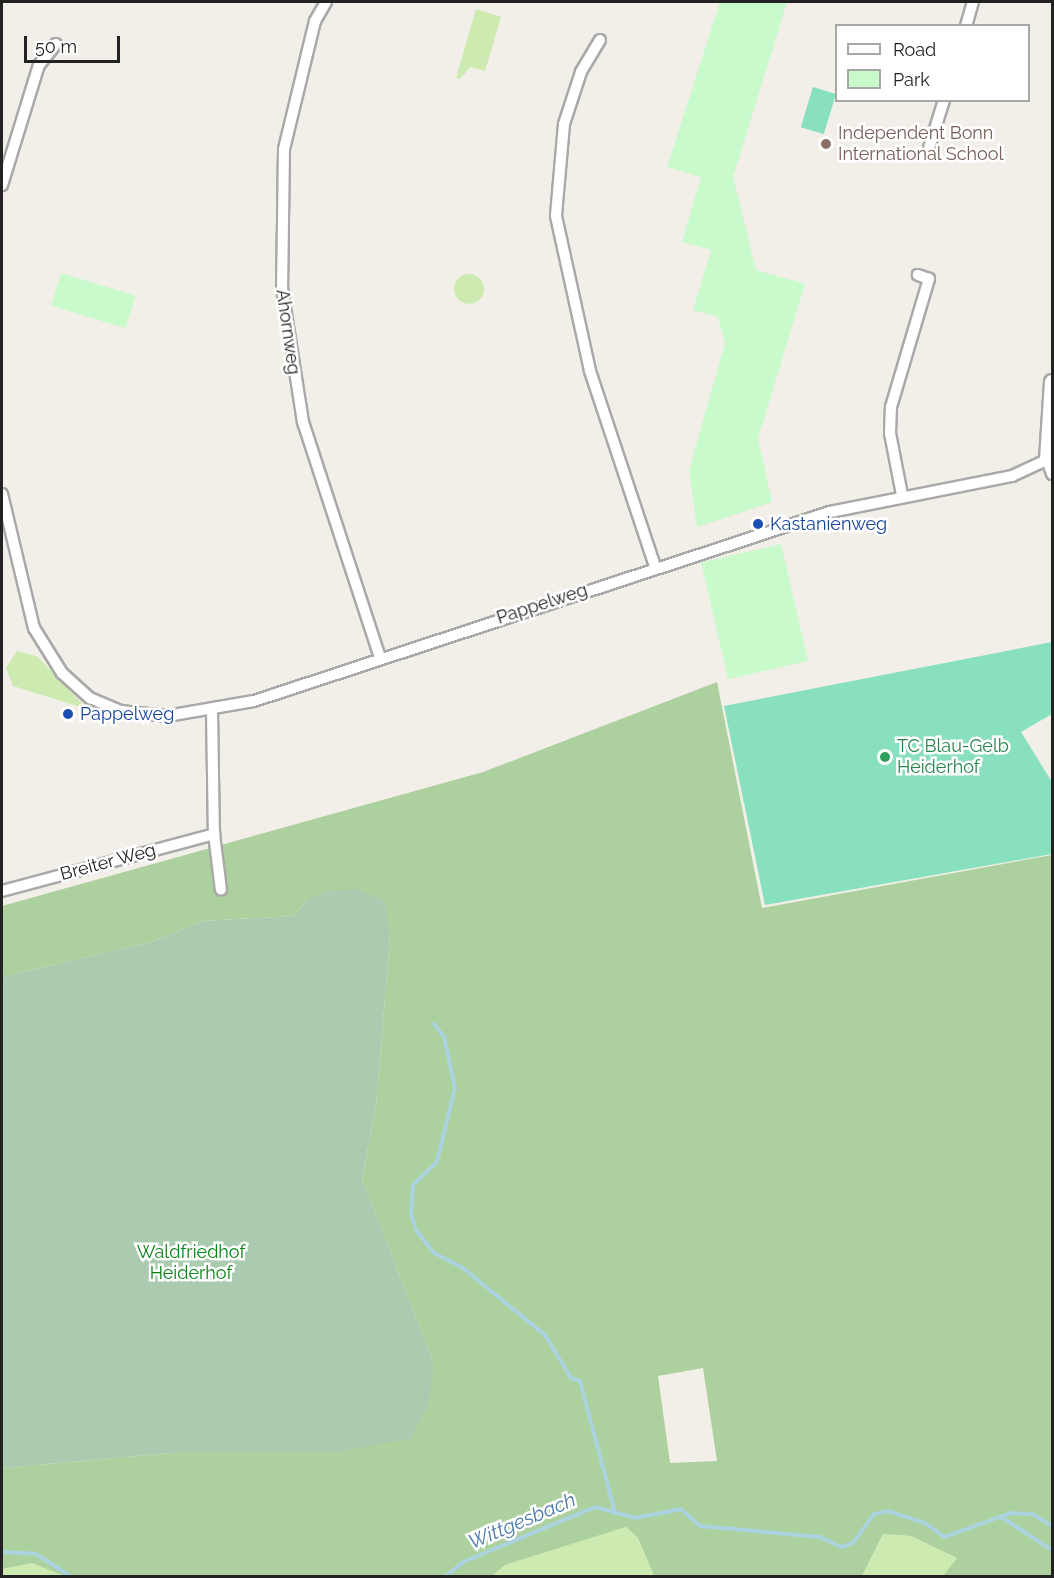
<!DOCTYPE html>
<html>
<head>
<meta charset="utf-8">
<style>
	body { margin:0 }
	#map { position:relative; width:1054px; height:1578px; overflow:hidden; background:#f2efe9; font-family:Raleway,sans-serif }
	div>[style] { position:absolute }
	.grass>* { inset:0; background:#cdebb0 }
	.round { border-radius:50% }
	.forest>* { inset:0; background:#add19e }
	.cemetery>* { inset:0; background:#aacbaf }
	.park>* { inset:0; background:#c8facc; transform-origin:0 0 }
	.pitch>* { inset:0; background:#88e0be; transform-origin:0 0 }
	.stream>* { height:4px; margin:-2px; padding:0 2px; transform-origin:2px; border-radius:2px; background:#aad3df }
	.roads { filter:drop-shadow(2px 0 #a9a9a9) drop-shadow(-2px 0 #a9a9a9) drop-shadow(0 2px #a9a9a9) drop-shadow(0 -2px #a9a9a9) }
	.minor>* { height:10px; margin:-5px; padding:0 5px; transform-origin:5px; border-radius:5px; background:#fff }
	.tertiary>* { height:14px; margin:-7px; padding:0 7px; transform-origin:7px; border-radius:7px; background:#fff }
	.dots>* { width:16px; height:16px; translate:-50% -50%; box-sizing:border-box; border:3px solid #fff; border-radius:50% }
	span { translate:-50% -50%; white-space:nowrap; text-align:center; line-height:1.15; -webkit-text-stroke:5px #fff; paint-order:stroke }
	.education-label { font-size:18px; color:#785e54 }
	.left { translate:0 -50%; text-align:left }
	.street-label { font-size:18px; color:#222 }
	.transit-label { font-size:18px; color:#164399 }
	.leisure-label { font-size:18px; color:#27864d }
	.park-label { font-size:18px; color:#0c8416 }
	.water-label { font-size:20px; color:#4a7aab; font-style:italic }
	.frame { position:absolute; inset:0; border:3px solid #222; pointer-events:none }
	.legend { position:absolute; left:835px; top:24px; width:195px; height:78px; box-sizing:border-box; background:#fff; border:2px solid #a7a7a7; margin:0; padding:8px 10px; list-style:none; font-size:18px; color:#222 }
	.legend li { display:flex; align-items:center; gap:12px; height:30px }
	.legend b { width:30px; border:2px solid #a7a7a7 }
	.scale { position:absolute; left:24px; top:36px; width:96px; height:27px; box-sizing:border-box; border:3px solid #222; border-top:0; padding-left:8px; font-size:18px; line-height:21px; white-space:nowrap; color:#222; -webkit-text-stroke:4px #fff; paint-order:stroke }
</style>
</head>
<body>
<div id="map">
	<div class="grass">
		<div style="clip-path:polygon(476px 9px,501px 17px,485px 71px,470px 67px,460px 79px,456px 78px)"></div>
		<div class="round" style="left:454px;top:274px;width:30px;height:30px"></div>
		<div style="clip-path:polygon(17px 651px,37px 656px,87px 709px,13px 686px,6px 668px)"></div>
		<div style="clip-path:polygon(626px 1527px,638px 1538px,654px 1576px,492px 1576px,505px 1565px)"></div>
		<div style="clip-path:polygon(883px 1534px,911px 1536px,958px 1558px,943px 1576px,862px 1576px)"></div>
		<div style="clip-path:polygon(32px 1563px,54px 1570px,65px 1576px,2px 1576px,2px 1569px)"></div>
	</div>
	<div class="forest">
		<div style="clip-path:polygon(evenodd,717px 682px,762px 908px,1052px 855px,1052px 1576px,943px 1576px,957px 1558px,911px 1536px,883px 1534px,862px 1576px,654px 1576px,638px 1538px,626px 1527px,505px 1565px,492px 1576px,65px 1576px,32px 1563px,2px 1569px,2px 1468px,182px 1452px,336px 1452px,434px 1364px,362px 1179px,376px 1106px,390px 937px,307px 900px,294px 916px,203px 921px,151px 942px,2px 977px,2px 906px,483px 772px,717px 682px,703px 1368px,717px 1461px,670px 1463px,658px 1376px,703px 1368px)"></div>
	</div>
	<div class="cemetery">
		<div style="clip-path:polygon(357px 889px,385px 901px,390px 937px,376px 1106px,362px 1179px,434px 1364px,428px 1406px,410px 1439px,336px 1452px,182px 1452px,2px 1468px,2px 977px,151px 942px,203px 921px,294px 916px,307px 900px,328px 891px)"></div>
	</div>
	<div class="park">
		<div style="clip-path:polygon(720px 2px,787px 2px,733px 177px,756px 270px,805px 284px,758px 438px,772px 502px,697px 527px,689px 470px,725px 343px,718px 317px,693px 310px,711px 250px,682px 242px,701px 177px,667px 167px)"></div>
		<div style="left:61px;top:273px;width:78px;height:34px;rotate:17deg"></div>
		<div style="left:781px;top:544px;width:120px;height:82px;rotate:77deg"></div>
	</div>
	<div class="pitch">
		<div style="left:813px;top:87px;width:24px;height:42px;rotate:17deg"></div>
		<div style="clip-path:polygon(1052px 642px,1052px 714px,1021px 732px,1052px 782px,1052px 854px,765px 905px,724px 706px)"></div>
	</div>
	<div class="stream">
		<div style="left:434px;top:1024px;width:16px;rotate:52deg"></div>
		<div style="left:444px;top:1037px;width:52px;rotate:77.8deg"></div>
		<div style="left:455px;top:1088px;width:76px;rotate:103.7deg"></div>
		<div style="left:437px;top:1162px;width:33px;rotate:136deg"></div>
		<div style="left:413px;top:1185px;width:29px;rotate:94deg"></div>
		<div style="left:411px;top:1214px;width:17px;rotate:73deg"></div>
		<div style="left:416px;top:1230px;width:29px;rotate:52deg"></div>
		<div style="left:434px;top:1253px;width:33px;rotate:27deg"></div>
		<div style="left:463px;top:1268px;width:106px;rotate:39.3deg"></div>
		<div style="left:545px;top:1335px;width:50px;rotate:58.8deg"></div>
		<div style="left:571px;top:1378px;width:9px;rotate:18deg"></div>
		<div style="left:580px;top:1381px;width:137px;rotate:75.1deg"></div>
		<div style="left:1001px;top:1517px;width:61px;rotate:32.9deg"></div>
		<div style="left:2px;top:1552px;width:34px;rotate:3deg"></div>
		<div style="left:36px;top:1554px;width:40px;rotate:32.9deg"></div>
		<div style="left:446px;top:1576px;width:22px;rotate:-39deg"></div>
		<div style="left:463px;top:1562px;width:143px;rotate:-22.6deg"></div>
		<div style="left:595px;top:1507px;width:42px;rotate:15deg"></div>
		<div style="left:636px;top:1518px;width:46px;rotate:-11.3deg"></div>
		<div style="left:681px;top:1509px;width:25px;rotate:42deg"></div>
		<div style="left:700px;top:1526px;width:121px;rotate:5.2deg"></div>
		<div style="left:820px;top:1537px;width:23px;rotate:25deg"></div>
		<div style="left:841px;top:1547px;width:13px;rotate:-18deg"></div>
		<div style="left:853px;top:1543px;width:36px;rotate:-54deg"></div>
		<div style="left:874px;top:1514px;width:14px;rotate:-12deg"></div>
		<div style="left:888px;top:1511px;width:39px;rotate:18deg"></div>
		<div style="left:925px;top:1523px;width:24px;rotate:36deg"></div>
		<div style="left:944px;top:1537px;width:71px;rotate:-19.7deg"></div>
		<div style="left:1011px;top:1513px;width:21px;rotate:3deg"></div>
		<div style="left:1032px;top:1514px;width:23px;rotate:31deg"></div>
	</div>
	<div class="roads">
		<div class="minor">
			<div style="left:326px;top:2px;width:22px;rotate:120deg"></div>
			<div style="left:315px;top:21px;width:132px;rotate:103.6deg"></div>
			<div style="left:284px;top:149px;width:139px;rotate:90.8deg"></div>
			<div style="left:282px;top:288px;width:136px;rotate:81.1deg"></div>
			<div style="left:303px;top:422px;width:248px;rotate:71.9deg"></div>
			<div style="left:966px;top:26px;width:25px;rotate:-74deg"></div>
			<div style="left:600px;top:40px;width:37px;rotate:121deg"></div>
			<div style="left:581px;top:72px;width:55px;rotate:108.1deg"></div>
			<div style="left:564px;top:124px;width:92px;rotate:95deg"></div>
			<div style="left:556px;top:216px;width:159px;rotate:77.6deg"></div>
			<div style="left:590px;top:371px;width:206px;rotate:71.6deg"></div>
			<div style="left:929px;top:148px;width:50px;rotate:-72.6deg"></div>
			<div style="left:2px;top:185px;width:126px;rotate:-72.9deg"></div>
			<div style="left:39px;top:65px;width:27px;rotate:-51deg"></div>
			<div style="left:2px;top:494px;width:138px;rotate:76.6deg"></div>
			<div style="left:34px;top:628px;width:53px;rotate:58.1deg"></div>
			<div style="left:62px;top:673px;width:38px;rotate:42deg"></div>
			<div style="left:90px;top:698px;width:34px;rotate:23deg"></div>
			<div style="left:121px;top:711px;width:46px;rotate:6.2deg"></div>
			<div style="left:167px;top:716px;width:88px;rotate:-9.8deg"></div>
			<div style="left:254px;top:701px;width:606px;rotate:-18.17deg"></div>
			<div style="left:830px;top:512px;width:186px;rotate:-11.2deg"></div>
			<div style="left:1012px;top:476px;width:38px;rotate:-25deg"></div>
			<div style="left:1047px;top:460px;width:15px;rotate:70deg"></div>
			<div style="left:902px;top:495px;width:63px;rotate:-101deg"></div>
			<div style="left:890px;top:433px;width:26px;rotate:-88deg"></div>
			<div style="left:891px;top:407px;width:134px;rotate:-73.5deg"></div>
			<div style="left:929px;top:279px;width:12px;rotate:-160deg"></div>
			<div style="left:212px;top:711px;width:123px;rotate:89.1deg"></div>
			<div style="left:214px;top:834px;width:56px;rotate:82.9deg"></div>
			<div style="left:2px;top:891px;width:220px;rotate:-15deg"></div>
		</div>
		<div class="tertiary">
			<div style="left:1052px;top:382px;width:78px;rotate:93.7deg"></div>
			<div style="left:1047px;top:460px;width:5px;rotate:11deg"></div>
		</div>
	</div>
	<div class="dots">
		<div style="left:826px;top:144px;background:#8d6e63"></div>
		<div style="left:758px;top:524px;background:#1a4fb4"></div>
		<div style="left:68px;top:714px;background:#1a4fb4"></div>
		<div style="left:885px;top:757px;background:#2e9e5b"></div>
	</div>
	<div class="education-label">
		<span class="left" style="left:838px;top:144px">Independent Bonn<br>International School</span>
	</div>
	<div class="street-label">
		<span style="left:288px;top:332px;rotate:82deg">Ahornweg</span>
		<span style="left:542px;top:604px;rotate:-18deg">Pappelweg</span>
		<span style="left:108px;top:862px;rotate:-15deg">Breiter Weg</span>
	</div>
	<div class="transit-label">
		<span class="left" style="left:770px;top:524px">Kastanienweg</span>
		<span class="left" style="left:80px;top:714px">Pappelweg</span>
	</div>
	<div class="leisure-label">
		<span class="left" style="left:897px;top:757px">TC Blau-Gelb<br>Heiderhof</span>
	</div>
	<div class="park-label">
		<span style="left:191px;top:1263px">Waldfriedhof<br>Heiderhof</span>
	</div>
	<div class="water-label">
		<span style="left:522px;top:1521px;rotate:-23deg">Wittgesbach</span>
	</div>
	<div class="frame"></div>
	<ul class="legend">
	<li><b style="height:8px;background:#fff"></b>Road</li>
	<li><b style="height:16px;background:#c8facc"></b>Park</li>
	</ul>
	<div class="scale">50 m</div>
</div>
</body>
</html>
